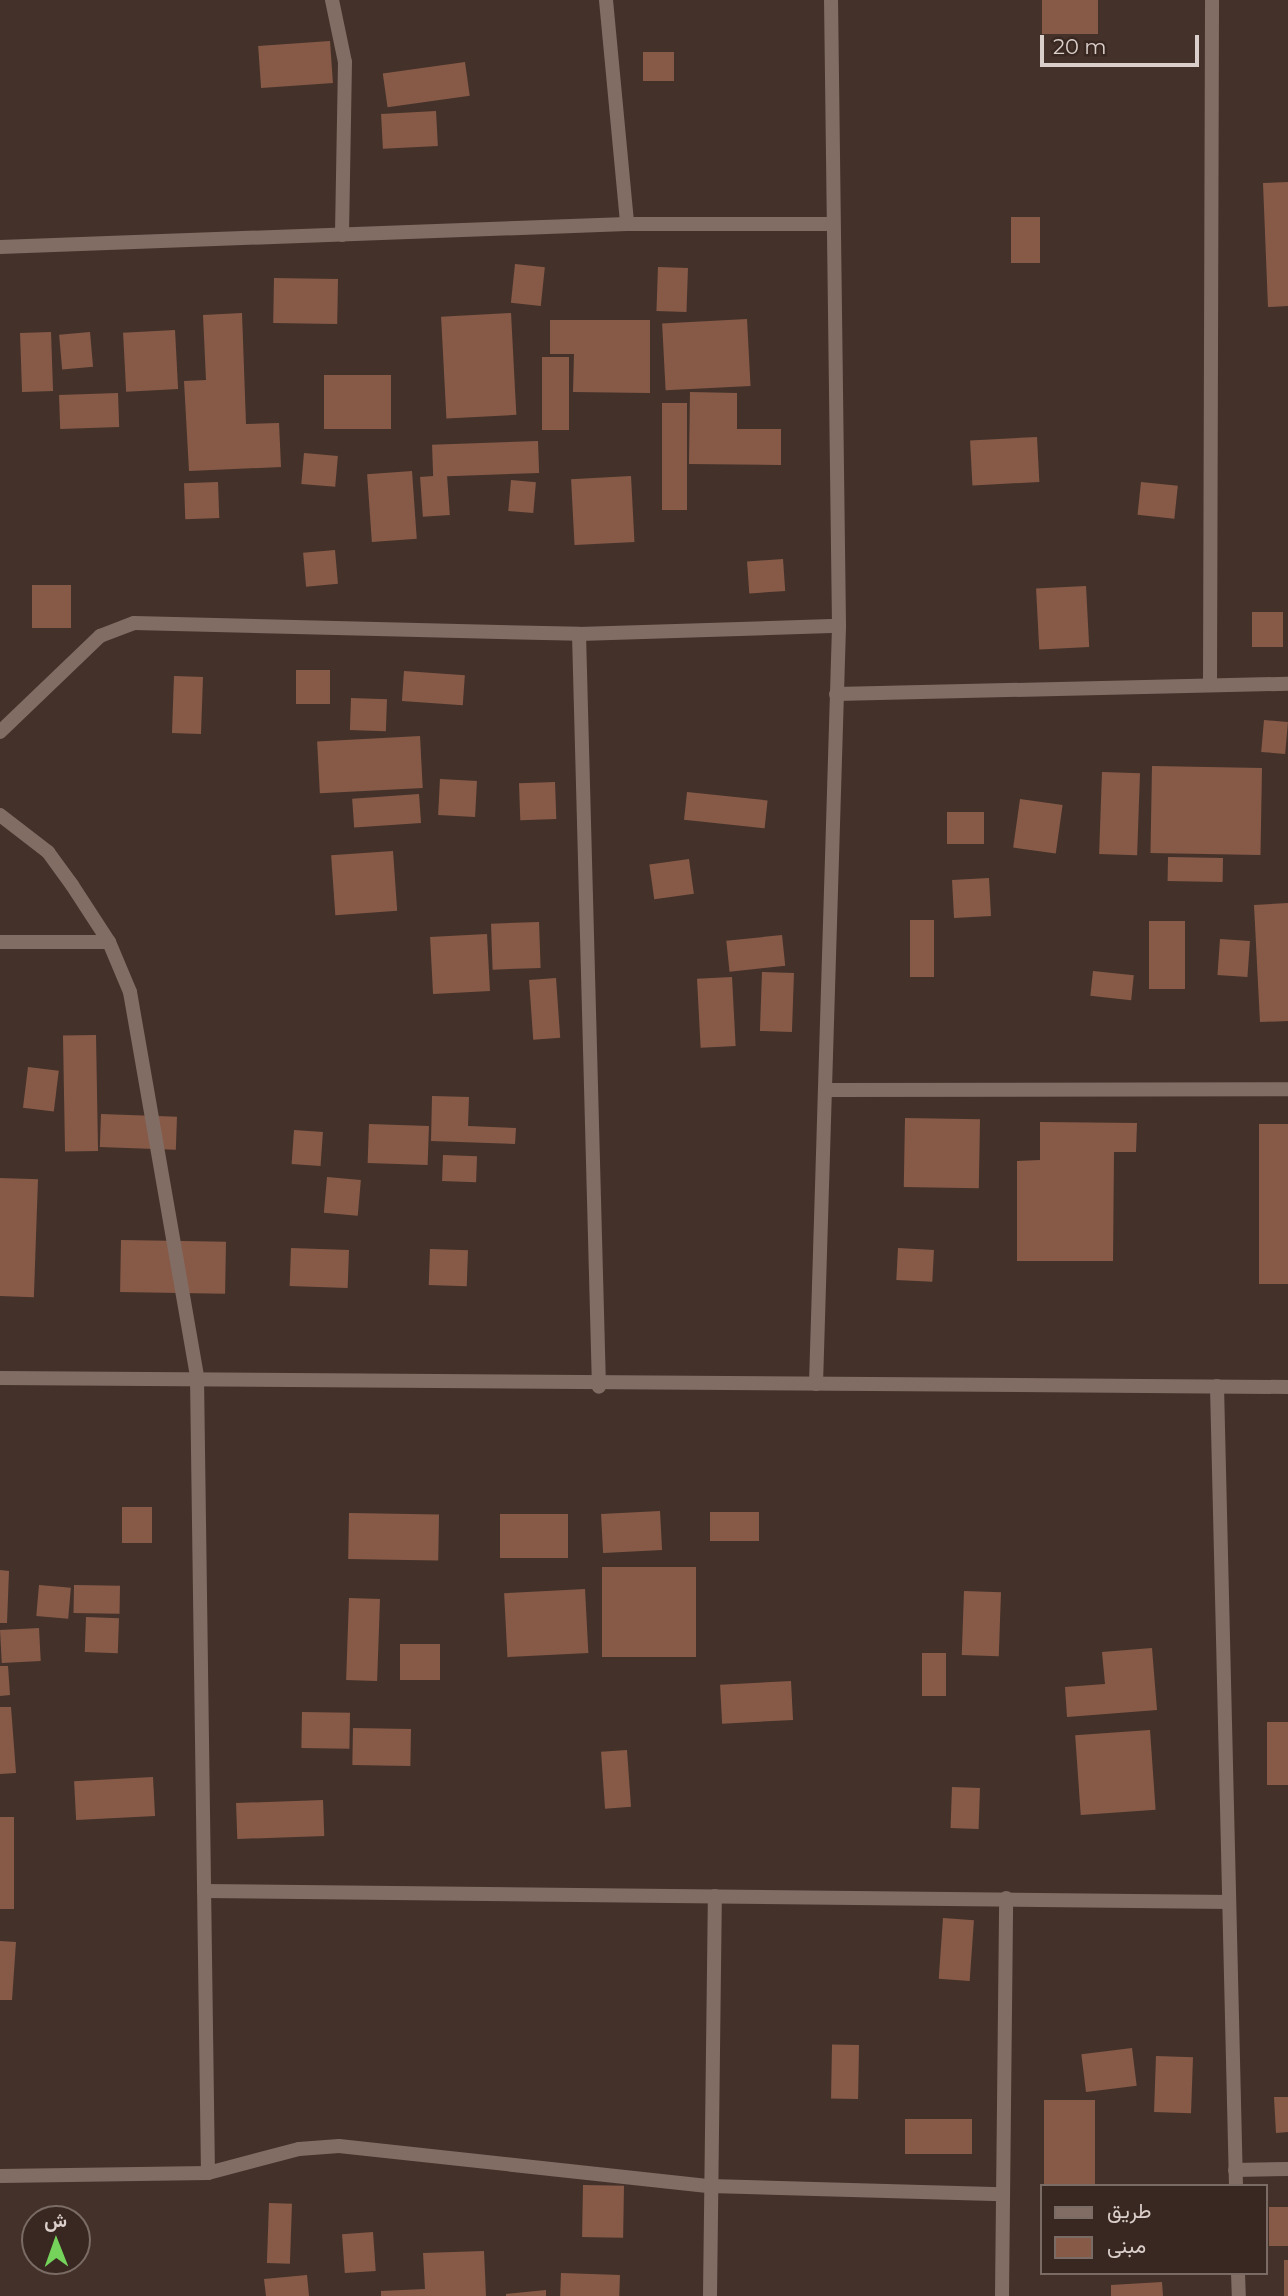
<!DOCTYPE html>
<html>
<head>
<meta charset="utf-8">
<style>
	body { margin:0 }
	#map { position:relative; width:1288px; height:2296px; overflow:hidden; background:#44322a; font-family:Montserrat,Vazirmatn,sans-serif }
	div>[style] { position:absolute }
	.building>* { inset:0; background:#875a48; transform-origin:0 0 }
	.minor>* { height:14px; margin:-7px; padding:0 7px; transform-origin:7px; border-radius:7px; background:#826d65 }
	.tertiary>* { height:14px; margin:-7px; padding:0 7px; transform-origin:7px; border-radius:7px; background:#826d65 }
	span { translate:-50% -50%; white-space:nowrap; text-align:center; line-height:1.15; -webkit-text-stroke:5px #392821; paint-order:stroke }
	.legend { position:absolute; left:1040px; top:2184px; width:228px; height:91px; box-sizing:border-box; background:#392821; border:2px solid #7a6b65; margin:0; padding:9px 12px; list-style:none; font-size:21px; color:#dbcfcb }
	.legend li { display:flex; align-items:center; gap:14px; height:35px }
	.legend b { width:35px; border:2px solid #7a6b65 }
	.north { position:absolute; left:21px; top:2205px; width:70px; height:70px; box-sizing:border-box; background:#392821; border:2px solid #7a6b65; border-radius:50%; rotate:359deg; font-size:19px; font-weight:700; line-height:28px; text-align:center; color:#dbcfcb }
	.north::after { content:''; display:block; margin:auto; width:24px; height:32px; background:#75d25b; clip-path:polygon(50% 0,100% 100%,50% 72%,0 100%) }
	.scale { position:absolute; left:1040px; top:35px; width:159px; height:32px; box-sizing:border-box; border:4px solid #dbcfcb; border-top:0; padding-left:9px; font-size:21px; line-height:24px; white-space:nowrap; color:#dbcfcb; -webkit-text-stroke:5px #392821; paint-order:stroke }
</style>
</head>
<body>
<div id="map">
	<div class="building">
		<div style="left:1042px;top:0;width:56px;height:34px"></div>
		<div style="left:330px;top:41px;width:42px;height:72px;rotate:86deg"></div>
		<div style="left:643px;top:52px;width:31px;height:29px"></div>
		<div style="left:465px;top:62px;width:34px;height:83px;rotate:82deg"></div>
		<div style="left:436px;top:111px;width:35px;height:55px;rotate:87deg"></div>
		<div style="clip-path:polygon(1288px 182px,1288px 306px,1268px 307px,1263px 183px)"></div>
		<div style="left:1011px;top:217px;width:29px;height:46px"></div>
		<div style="left:515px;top:264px;width:30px;height:39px;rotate:6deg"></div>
		<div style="left:658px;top:267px;width:30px;height:44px;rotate:2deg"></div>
		<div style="left:274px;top:278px;width:64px;height:45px;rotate:1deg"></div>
		<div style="clip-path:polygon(242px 313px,246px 424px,279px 423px,281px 467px,189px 471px,184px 381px,206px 380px,203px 315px)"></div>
		<div style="left:511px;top:313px;width:102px;height:70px;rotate:87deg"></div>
		<div style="left:747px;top:319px;width:67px;height:85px;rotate:87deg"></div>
		<div style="clip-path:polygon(550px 320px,650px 320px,650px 393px,573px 392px,574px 354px,550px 354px)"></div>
		<div style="left:175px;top:330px;width:59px;height:52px;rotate:87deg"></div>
		<div style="left:51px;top:332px;width:59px;height:31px;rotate:88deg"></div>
		<div style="left:90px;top:332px;width:35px;height:31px;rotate:85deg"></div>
		<div style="left:542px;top:357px;width:27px;height:73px"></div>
		<div style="left:324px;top:375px;width:67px;height:54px"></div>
		<div style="clip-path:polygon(690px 392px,737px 393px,737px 429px,781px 429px,781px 465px,689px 464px)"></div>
		<div style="left:118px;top:393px;width:34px;height:59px;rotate:88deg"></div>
		<div style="left:662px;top:403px;width:25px;height:107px"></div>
		<div style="left:1037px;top:437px;width:45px;height:67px;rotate:87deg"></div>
		<div style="left:538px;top:441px;width:32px;height:106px;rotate:88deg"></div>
		<div style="left:304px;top:453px;width:34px;height:31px;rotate:5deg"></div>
		<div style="left:412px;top:471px;width:68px;height:45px;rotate:86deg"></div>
		<div style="left:447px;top:475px;width:40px;height:27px;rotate:86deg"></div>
		<div style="left:631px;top:476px;width:66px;height:60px;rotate:87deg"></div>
		<div style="left:511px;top:480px;width:25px;height:31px;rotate:5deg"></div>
		<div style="left:218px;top:482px;width:36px;height:34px;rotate:88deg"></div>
		<div style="left:1141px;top:482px;width:37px;height:33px;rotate:6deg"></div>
		<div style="left:335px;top:550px;width:34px;height:32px;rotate:85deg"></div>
		<div style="left:783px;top:559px;width:32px;height:36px;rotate:86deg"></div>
		<div style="left:32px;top:585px;width:39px;height:43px"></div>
		<div style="left:1086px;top:586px;width:61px;height:50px;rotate:87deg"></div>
		<div style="left:1252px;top:612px;width:31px;height:35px"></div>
		<div style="left:296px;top:670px;width:34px;height:34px"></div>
		<div style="left:404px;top:671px;width:61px;height:30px;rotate:4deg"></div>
		<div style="left:174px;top:676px;width:29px;height:57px;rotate:2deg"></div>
		<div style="left:351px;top:698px;width:36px;height:32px;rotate:2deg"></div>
		<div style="left:1264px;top:720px;width:24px;height:32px;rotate:5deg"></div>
		<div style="left:420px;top:736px;width:52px;height:103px;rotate:87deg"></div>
		<div style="left:1152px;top:766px;width:110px;height:87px;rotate:1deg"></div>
		<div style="left:1102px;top:772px;width:38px;height:82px;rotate:2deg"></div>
		<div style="left:440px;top:779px;width:37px;height:36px;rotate:3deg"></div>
		<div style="left:555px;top:782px;width:37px;height:36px;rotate:88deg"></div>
		<div style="left:687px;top:792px;width:81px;height:28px;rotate:6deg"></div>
		<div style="left:419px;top:794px;width:29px;height:67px;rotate:86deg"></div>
		<div style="left:1020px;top:799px;width:43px;height:49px;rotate:8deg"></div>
		<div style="left:947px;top:812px;width:37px;height:32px"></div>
		<div style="left:393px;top:851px;width:60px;height:62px;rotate:86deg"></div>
		<div style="left:1168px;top:857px;width:55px;height:24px;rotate:1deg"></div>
		<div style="left:689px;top:859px;width:35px;height:40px;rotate:82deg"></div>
		<div style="left:989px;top:878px;width:38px;height:37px;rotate:87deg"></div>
		<div style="clip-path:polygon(1288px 903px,1288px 1021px,1260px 1022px,1254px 905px)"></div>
		<div style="left:910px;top:920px;width:24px;height:57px"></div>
		<div style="left:1149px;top:921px;width:36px;height:68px"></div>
		<div style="left:539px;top:922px;width:46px;height:48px;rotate:88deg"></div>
		<div style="left:487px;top:934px;width:57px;height:57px;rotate:87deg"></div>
		<div style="left:782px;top:935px;width:31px;height:56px;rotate:84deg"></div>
		<div style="left:1220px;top:939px;width:30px;height:36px;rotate:4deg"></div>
		<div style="left:1093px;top:971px;width:41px;height:25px;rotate:6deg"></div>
		<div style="left:762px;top:972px;width:32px;height:59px;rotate:2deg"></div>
		<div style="left:732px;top:977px;width:69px;height:35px;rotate:87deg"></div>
		<div style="left:556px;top:978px;width:60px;height:27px;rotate:86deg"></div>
		<div style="left:96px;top:1035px;width:116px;height:33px;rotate:89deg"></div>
		<div style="left:28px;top:1067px;width:31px;height:41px;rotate:7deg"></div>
		<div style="clip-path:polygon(432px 1096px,469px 1097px,468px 1126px,516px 1128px,515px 1144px,431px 1141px)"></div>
		<div style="left:101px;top:1114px;width:76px;height:33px;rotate:2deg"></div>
		<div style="left:905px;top:1118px;width:75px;height:69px;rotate:1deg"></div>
		<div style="clip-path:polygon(1040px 1122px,1137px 1123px,1136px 1152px,1114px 1152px,1113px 1261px,1017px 1261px,1017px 1161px,1040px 1160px)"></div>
		<div style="left:369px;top:1124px;width:60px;height:39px;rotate:2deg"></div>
		<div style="left:1259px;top:1124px;width:29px;height:160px"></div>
		<div style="left:294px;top:1130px;width:29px;height:34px;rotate:4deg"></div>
		<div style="left:443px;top:1155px;width:34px;height:26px;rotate:2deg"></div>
		<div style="left:327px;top:1177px;width:34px;height:36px;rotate:5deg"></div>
		<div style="left:0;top:1178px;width:38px;height:118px;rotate:2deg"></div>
		<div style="left:121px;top:1240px;width:105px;height:52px;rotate:1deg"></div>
		<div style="left:291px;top:1248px;width:58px;height:38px;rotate:2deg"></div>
		<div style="left:898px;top:1248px;width:36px;height:32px;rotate:3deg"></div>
		<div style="left:430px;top:1249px;width:38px;height:36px;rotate:2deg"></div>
		<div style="left:122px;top:1507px;width:30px;height:36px"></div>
		<div style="left:660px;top:1511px;width:39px;height:59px;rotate:87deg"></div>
		<div style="left:710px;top:1512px;width:49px;height:29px"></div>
		<div style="left:349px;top:1513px;width:90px;height:46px;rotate:1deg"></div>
		<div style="left:500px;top:1514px;width:68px;height:44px"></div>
		<div style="left:602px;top:1567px;width:94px;height:90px"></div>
		<div style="clip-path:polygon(0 1570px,9px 1571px,7px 1623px,0 1623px)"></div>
		<div style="left:39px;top:1585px;width:32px;height:31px;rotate:5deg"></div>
		<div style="left:74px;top:1585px;width:46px;height:28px;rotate:1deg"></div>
		<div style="left:585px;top:1589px;width:64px;height:81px;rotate:87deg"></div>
		<div style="left:964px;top:1591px;width:37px;height:64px;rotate:2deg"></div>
		<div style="left:349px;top:1598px;width:31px;height:82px;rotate:2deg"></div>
		<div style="left:86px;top:1617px;width:33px;height:35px;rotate:2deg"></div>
		<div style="left:39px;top:1628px;width:33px;height:39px;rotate:87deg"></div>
		<div style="left:400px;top:1644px;width:40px;height:36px"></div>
		<div style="clip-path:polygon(1152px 1648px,1157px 1710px,1067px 1717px,1065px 1687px,1105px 1684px,1102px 1652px)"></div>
		<div style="left:922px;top:1653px;width:24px;height:43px"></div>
		<div style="clip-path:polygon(0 1666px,8px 1666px,10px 1695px,0 1696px)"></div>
		<div style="left:791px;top:1681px;width:39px;height:71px;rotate:87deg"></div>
		<div style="clip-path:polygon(0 1707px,11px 1707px,16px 1773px,0 1774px)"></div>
		<div style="left:302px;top:1712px;width:48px;height:36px;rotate:1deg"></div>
		<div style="left:1267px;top:1722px;width:21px;height:63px"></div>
		<div style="left:353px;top:1728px;width:58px;height:37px;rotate:1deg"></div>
		<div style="left:1150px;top:1730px;width:80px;height:75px;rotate:86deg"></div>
		<div style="left:627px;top:1750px;width:57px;height:26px;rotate:86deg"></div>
		<div style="left:153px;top:1777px;width:39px;height:79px;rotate:87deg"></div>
		<div style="left:952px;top:1787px;width:28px;height:41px;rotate:2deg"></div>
		<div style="left:323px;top:1800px;width:36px;height:87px;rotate:88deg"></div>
		<div style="left:0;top:1817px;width:14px;height:92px"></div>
		<div style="left:943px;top:1918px;width:31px;height:61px;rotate:4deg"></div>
		<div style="clip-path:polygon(0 1941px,16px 1942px,12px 2000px,0 2000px)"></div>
		<div style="left:859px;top:2045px;width:54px;height:27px;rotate:91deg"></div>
		<div style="left:1132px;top:2048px;width:38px;height:51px;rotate:83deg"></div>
		<div style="left:1156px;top:2056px;width:37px;height:56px;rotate:2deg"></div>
		<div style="clip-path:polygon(1274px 2097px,1288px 2097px,1288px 2132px,1276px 2133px)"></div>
		<div style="left:1044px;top:2100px;width:51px;height:84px"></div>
		<div style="left:972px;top:2119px;width:35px;height:67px;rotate:90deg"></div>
		<div style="left:583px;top:2185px;width:41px;height:52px;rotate:1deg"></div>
		<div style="left:269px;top:2203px;width:23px;height:60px;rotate:2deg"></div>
		<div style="left:1288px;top:2207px;width:39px;height:19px;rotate:90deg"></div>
		<div style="left:373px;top:2232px;width:39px;height:31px;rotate:86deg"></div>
		<div style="clip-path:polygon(484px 2251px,486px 2296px,381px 2296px,381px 2291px,425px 2289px,423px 2253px)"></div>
		<div style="left:1284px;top:2260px;width:4px;height:36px"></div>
		<div style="left:561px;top:2273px;width:59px;height:23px;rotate:2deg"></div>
		<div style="clip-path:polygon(307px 2275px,309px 2296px,266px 2296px,264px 2279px)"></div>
		<div style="clip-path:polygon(1162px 2282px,1163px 2296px,1111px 2296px,1111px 2285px)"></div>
		<div style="clip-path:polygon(546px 2290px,546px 2296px,506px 2296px,506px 2294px)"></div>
	</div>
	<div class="minor">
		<div style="left:332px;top:0;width:63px;rotate:78.2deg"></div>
		<div style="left:345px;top:62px;width:173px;rotate:91deg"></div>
		<div style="left:606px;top:0;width:225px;rotate:84.6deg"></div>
		<div style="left:0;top:247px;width:627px;rotate:-2.1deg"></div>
		<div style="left:627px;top:224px;width:205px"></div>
		<div style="left:579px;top:634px;width:753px;rotate:88.48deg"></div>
		<div style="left:1210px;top:685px;width:685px;rotate:-89.83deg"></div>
		<div style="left:836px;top:694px;width:452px;rotate:-1.3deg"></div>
		<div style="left:0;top:732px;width:139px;rotate:-43.8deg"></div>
		<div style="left:100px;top:636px;width:36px;rotate:-21deg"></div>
		<div style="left:134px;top:623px;width:445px;rotate:1.4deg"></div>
		<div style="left:579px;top:634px;width:260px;rotate:-1.8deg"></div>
		<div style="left:0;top:815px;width:61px;rotate:37.6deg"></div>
		<div style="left:48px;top:852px;width:41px;rotate:54deg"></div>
		<div style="left:72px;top:885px;width:68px;rotate:57deg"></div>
		<div style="left:109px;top:942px;width:54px;rotate:67.2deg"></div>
		<div style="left:130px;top:992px;width:391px;rotate:80.1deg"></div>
		<div style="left:197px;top:1377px;width:796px;rotate:89.21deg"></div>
		<div style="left:0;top:942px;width:109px"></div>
		<div style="left:830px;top:1090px;width:458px;rotate:-0.1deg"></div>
		<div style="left:816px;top:1384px;width:758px;rotate:-88.26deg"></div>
		<div style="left:839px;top:626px;width:626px;rotate:-90.73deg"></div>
		<div style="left:1217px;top:1386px;width:800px;rotate:88.64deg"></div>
		<div style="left:204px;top:1891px;width:1025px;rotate:0.61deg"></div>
		<div style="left:1235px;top:2170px;width:53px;rotate:-1.1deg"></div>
		<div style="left:0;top:2176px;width:208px;rotate:-0.8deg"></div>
		<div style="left:208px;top:2173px;width:94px;rotate:-14.8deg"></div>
		<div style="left:299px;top:2149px;width:40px;rotate:-4.3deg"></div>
		<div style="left:339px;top:2146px;width:373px;rotate:6.2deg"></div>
		<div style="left:710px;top:2186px;width:292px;rotate:1.6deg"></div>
		<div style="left:1238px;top:2273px;width:23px;rotate:88deg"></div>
		<div style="left:710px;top:2296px;width:400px;rotate:-89.3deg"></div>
		<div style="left:1002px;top:2296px;width:398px;rotate:-89.4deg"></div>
	</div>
	<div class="tertiary">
		<div style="left:0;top:1378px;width:1288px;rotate:0.4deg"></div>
	</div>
	<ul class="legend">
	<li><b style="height:9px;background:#826d65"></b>طريق</li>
	<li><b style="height:19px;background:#875a48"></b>مبنى</li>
	</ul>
	<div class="north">ش</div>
	<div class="scale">20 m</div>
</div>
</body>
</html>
